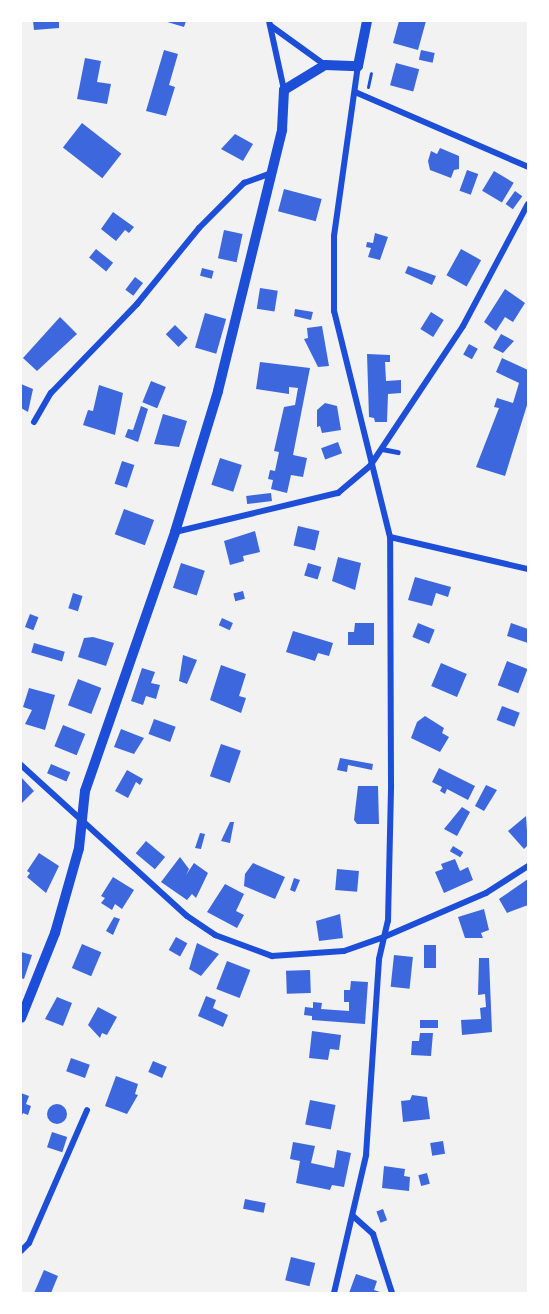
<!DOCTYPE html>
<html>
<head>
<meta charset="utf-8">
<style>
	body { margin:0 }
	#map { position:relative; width:549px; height:1314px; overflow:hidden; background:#f2f2f2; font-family:"Sofia Sans Condensed",sans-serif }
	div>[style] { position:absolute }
	.building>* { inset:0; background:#3d67dc; transform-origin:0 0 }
	.round { border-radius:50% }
	.path>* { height:3px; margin:-1.5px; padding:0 1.5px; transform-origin:1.5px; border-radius:1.5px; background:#1d4ed8 }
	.service>* { height:4.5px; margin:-2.25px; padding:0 2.25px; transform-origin:2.25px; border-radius:2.25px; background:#1d4ed8 }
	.minor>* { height:6px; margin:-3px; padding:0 3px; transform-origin:3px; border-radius:3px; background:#1d4ed8 }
	.tertiary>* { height:10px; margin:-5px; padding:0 5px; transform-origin:5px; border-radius:5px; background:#1d4ed8 }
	span { translate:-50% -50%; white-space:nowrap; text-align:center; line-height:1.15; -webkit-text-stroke:6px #fff; paint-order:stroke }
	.frame { position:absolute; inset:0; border:22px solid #fff; pointer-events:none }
</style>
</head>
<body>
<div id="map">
	<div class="building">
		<div style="clip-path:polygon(33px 21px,59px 21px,59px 28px,34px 30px)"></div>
		<div style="clip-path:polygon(164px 21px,186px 21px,184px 27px)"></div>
		<div style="clip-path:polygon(399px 21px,426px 21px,418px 50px,393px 43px)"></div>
		<div style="clip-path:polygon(164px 50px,178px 54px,169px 85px,175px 87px,166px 116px,146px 111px)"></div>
		<div style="left:421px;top:50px;width:14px;height:10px;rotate:12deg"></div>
		<div style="clip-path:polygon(85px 58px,101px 61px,97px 82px,111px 84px,107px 104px,77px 99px)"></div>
		<div style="left:396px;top:63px;width:24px;height:23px;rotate:15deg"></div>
		<div style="left:82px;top:123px;width:50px;height:31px;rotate:38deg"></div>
		<div style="clip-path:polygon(235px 134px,253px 144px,243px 161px,221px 149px)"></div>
		<div style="clip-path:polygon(440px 148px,459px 156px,459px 169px,454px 170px,451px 178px,430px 170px,428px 161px,431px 151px,437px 154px)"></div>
		<div style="left:467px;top:170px;width:12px;height:22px;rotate:20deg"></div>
		<div style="left:494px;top:171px;width:23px;height:23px;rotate:31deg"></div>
		<div style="left:284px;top:189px;width:39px;height:23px;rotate:15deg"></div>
		<div style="left:515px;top:191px;width:9px;height:16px;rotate:36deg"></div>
		<div style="clip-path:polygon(113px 212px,134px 227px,129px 233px,125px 230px,116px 241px,101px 229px)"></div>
		<div style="left:224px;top:230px;width:19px;height:29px;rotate:12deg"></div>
		<div style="clip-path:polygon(375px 233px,388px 237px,380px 260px,368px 257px,371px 248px,366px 247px,367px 242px,373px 243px)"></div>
		<div style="left:96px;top:249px;width:22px;height:11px;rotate:39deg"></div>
		<div style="left:461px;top:249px;width:23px;height:30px;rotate:29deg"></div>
		<div style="clip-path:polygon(408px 266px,436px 276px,432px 285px,405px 273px)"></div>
		<div style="left:202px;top:268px;width:12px;height:8px;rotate:14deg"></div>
		<div style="left:135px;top:277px;width:10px;height:16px;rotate:37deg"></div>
		<div style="left:260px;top:288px;width:18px;height:21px;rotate:9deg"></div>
		<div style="clip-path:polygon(505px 289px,525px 303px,513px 322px,505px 317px,496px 331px,484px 322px)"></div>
		<div style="clip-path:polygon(295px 309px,313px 312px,311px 320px,294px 316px)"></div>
		<div style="left:431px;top:312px;width:15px;height:20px;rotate:32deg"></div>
		<div style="left:205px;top:313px;width:22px;height:36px;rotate:16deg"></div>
		<div style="clip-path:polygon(60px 317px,77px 334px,37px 371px,23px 358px)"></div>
		<div style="left:175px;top:325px;width:18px;height:13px;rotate:45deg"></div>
		<div style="clip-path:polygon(322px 326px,329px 366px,318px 367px,304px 339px,308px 338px,307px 328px)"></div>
		<div style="clip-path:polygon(501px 334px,514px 341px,503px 353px,493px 348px)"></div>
		<div style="left:469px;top:344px;width:10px;height:12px;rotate:29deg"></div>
		<div style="clip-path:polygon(367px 354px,390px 355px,390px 362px,385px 362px,386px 381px,401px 380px,401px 393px,388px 394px,387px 422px,375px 422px,374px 418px,369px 417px)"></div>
		<div style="clip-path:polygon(502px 358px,528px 370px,528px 402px,505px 476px,476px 467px,499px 408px,494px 407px,497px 398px,513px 403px,519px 383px,496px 372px)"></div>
		<div style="clip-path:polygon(260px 362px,310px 368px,293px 455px,307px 458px,303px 477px,291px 475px,287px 493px,271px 489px,273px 480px,268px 479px,270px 470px,275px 471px,279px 452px,274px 451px,284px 407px,295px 405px,298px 388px,289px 387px,289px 394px,256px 389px)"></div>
		<div style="left:151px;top:381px;width:16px;height:23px;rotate:22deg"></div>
		<div style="clip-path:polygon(21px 384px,33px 389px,28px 412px,21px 408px)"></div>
		<div style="clip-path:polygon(99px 385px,123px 393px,115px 435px,83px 425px,88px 410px,93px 411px)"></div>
		<div style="clip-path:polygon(325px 403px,337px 406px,341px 430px,322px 433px,320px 426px,317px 427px,317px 410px)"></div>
		<div style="clip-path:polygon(141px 406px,148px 409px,138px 442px,125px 437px,128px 429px,133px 430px)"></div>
		<div style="clip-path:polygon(163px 414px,187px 421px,179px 447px,154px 444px)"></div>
		<div style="left:338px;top:442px;width:12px;height:18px;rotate:70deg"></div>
		<div style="left:220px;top:458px;width:23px;height:28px;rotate:18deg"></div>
		<div style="left:122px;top:461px;width:13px;height:24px;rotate:18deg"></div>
		<div style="left:271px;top:493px;width:8px;height:25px;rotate:83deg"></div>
		<div style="left:124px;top:509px;width:32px;height:27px;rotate:20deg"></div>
		<div style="left:298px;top:526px;width:22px;height:20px;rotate:13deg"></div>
		<div style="clip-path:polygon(255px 531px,260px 552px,243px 556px,244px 561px,230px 565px,224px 541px)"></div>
		<div style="clip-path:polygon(338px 557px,361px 563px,355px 590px,332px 581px)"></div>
		<div style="left:181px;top:563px;width:25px;height:26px;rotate:18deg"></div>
		<div style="left:308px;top:563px;width:14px;height:13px;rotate:17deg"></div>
		<div style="clip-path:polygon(415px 577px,451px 587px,448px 597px,436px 593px,432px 606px,408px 600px)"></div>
		<div style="left:243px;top:591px;width:8px;height:10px;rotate:76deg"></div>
		<div style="left:73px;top:593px;width:10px;height:16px;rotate:17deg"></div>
		<div style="left:30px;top:614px;width:9px;height:14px;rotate:21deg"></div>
		<div style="left:222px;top:618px;width:12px;height:8px;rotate:24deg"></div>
		<div style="clip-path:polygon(355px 623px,374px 623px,374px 645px,348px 645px,348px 632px,354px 632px)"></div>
		<div style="left:418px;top:623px;width:18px;height:15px;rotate:22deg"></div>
		<div style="clip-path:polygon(511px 623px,528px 629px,528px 643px,507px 636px)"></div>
		<div style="clip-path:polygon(293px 631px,333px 643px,329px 656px,318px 653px,315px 661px,286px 652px)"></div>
		<div style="clip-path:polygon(93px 637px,114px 643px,106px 666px,78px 657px,84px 638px)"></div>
		<div style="left:34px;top:643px;width:32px;height:10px;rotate:16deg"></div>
		<div style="clip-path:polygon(183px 655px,197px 660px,187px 684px,179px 681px)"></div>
		<div style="left:507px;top:661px;width:22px;height:26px;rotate:21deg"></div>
		<div style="left:441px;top:663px;width:28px;height:25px;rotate:23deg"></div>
		<div style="clip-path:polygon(221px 665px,246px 674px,239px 696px,246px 698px,241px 713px,210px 700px)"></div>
		<div style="clip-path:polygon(142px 668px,155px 672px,151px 683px,160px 685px,156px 699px,146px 696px,143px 705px,131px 701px)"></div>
		<div style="left:78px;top:679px;width:25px;height:28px;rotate:21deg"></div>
		<div style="clip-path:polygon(29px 688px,55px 695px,45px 730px,25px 724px,32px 710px,23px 707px)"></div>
		<div style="left:502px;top:706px;width:19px;height:15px;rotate:21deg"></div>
		<div style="clip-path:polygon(425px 716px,444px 728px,442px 733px,449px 737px,440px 752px,411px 738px,417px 722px)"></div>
		<div style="left:154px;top:719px;width:23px;height:16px;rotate:20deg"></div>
		<div style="left:63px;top:725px;width:24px;height:23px;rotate:22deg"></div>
		<div style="clip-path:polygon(121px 729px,144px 738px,134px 754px,114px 747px)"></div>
		<div style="left:221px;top:744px;width:21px;height:34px;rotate:19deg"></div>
		<div style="clip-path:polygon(340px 758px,373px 764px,372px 770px,348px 765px,347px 772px,337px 770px)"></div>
		<div style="left:51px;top:764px;width:21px;height:10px;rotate:23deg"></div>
		<div style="clip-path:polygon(439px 768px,475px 786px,468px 800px,447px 789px,445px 794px,440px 791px,442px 787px,432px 782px)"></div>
		<div style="clip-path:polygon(127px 770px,143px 779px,140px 785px,136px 782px,128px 798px,115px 791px)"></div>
		<div style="clip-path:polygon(21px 777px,34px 791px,21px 804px)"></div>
		<div style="clip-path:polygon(486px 785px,497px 790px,484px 811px,475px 806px)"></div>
		<div style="clip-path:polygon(358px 786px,378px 786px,379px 824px,357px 824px,354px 820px)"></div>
		<div style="clip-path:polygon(462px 807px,470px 812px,457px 836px,444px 829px)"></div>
		<div style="clip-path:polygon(526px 816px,528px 845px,524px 849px,508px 831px)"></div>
		<div style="clip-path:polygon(230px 822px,234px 822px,230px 843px,221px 841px)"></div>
		<div style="clip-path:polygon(200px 833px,205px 834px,201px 849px,195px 848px)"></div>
		<div style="left:146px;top:841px;width:25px;height:16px;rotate:40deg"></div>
		<div style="left:453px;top:846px;width:12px;height:6px;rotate:31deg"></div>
		<div style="clip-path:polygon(39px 853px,59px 866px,46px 893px,27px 877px,30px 873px,27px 871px)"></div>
		<div style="clip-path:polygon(180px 857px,189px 869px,186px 875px,194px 863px,208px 873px,196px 898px,192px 894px,187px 900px,161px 882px)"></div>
		<div style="clip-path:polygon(455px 859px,460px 871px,468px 867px,473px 880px,444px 893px,435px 872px,443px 869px,441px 864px)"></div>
		<div style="clip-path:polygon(253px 863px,285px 877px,275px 899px,244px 886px,245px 874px)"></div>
		<div style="left:337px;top:869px;width:22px;height:21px;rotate:5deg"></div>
		<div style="clip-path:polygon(113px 877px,134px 890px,122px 909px,115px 904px,112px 910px,101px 903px,105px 898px,101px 896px)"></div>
		<div style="clip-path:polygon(294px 878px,300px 880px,295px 892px,290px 890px)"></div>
		<div style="clip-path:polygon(528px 879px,528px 905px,507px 913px,499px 899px)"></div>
		<div style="clip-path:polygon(225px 884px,244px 894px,236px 911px,244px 915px,237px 928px,207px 912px)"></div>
		<div style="clip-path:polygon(484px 909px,489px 930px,481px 933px,483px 938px,465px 938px,458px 917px)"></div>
		<div style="clip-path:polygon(340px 914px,343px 938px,319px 941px,316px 921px)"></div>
		<div style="clip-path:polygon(114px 917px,120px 919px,113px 935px,106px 931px)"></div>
		<div style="left:176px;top:937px;width:13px;height:15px;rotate:29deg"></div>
		<div style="clip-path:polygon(197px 943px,219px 954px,201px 976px,189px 969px)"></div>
		<div style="left:82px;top:944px;width:21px;height:26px;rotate:23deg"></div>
		<div style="left:424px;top:945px;width:12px;height:23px"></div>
		<div style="clip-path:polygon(21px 952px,32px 955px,24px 979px,21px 978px)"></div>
		<div style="left:394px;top:955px;width:19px;height:32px;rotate:6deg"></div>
		<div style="clip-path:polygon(479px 958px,489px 958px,492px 1032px,462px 1035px,461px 1020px,481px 1019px,480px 1008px,486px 1007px,485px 994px,478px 995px)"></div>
		<div style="left:227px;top:961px;width:25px;height:30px;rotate:21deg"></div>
		<div style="left:310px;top:970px;width:23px;height:24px;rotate:88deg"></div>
		<div style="clip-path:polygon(351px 981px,368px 982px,365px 1024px,312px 1020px,312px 1016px,304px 1015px,305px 1007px,313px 1008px,313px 1002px,322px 1003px,321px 1009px,349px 1011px,349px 1002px,344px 1002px,344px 990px,350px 990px)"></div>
		<div style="clip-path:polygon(206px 996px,216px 1000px,213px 1008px,228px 1015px,223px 1027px,198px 1016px)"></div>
		<div style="clip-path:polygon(57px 997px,72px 1003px,63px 1026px,45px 1019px)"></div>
		<div style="clip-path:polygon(98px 1007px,117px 1017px,107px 1035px,102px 1033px,100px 1038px,88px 1025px)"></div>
		<div style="left:420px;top:1020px;width:18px;height:8px"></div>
		<div style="clip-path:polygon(312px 1031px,341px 1035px,339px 1050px,330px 1049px,328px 1060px,309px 1058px)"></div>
		<div style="clip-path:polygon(420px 1033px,433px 1033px,431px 1056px,411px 1055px,412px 1041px,419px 1041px)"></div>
		<div style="left:71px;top:1058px;width:20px;height:14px;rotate:20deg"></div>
		<div style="left:153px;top:1061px;width:15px;height:12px;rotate:23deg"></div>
		<div style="clip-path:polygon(116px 1076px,138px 1084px,135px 1094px,138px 1095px,127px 1114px,105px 1106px)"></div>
		<div style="clip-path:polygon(21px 1093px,29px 1096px,26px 1104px,31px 1106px,28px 1115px,23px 1113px,21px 1117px)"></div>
		<div style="clip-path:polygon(412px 1095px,427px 1097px,430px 1119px,403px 1122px,401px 1101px,410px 1100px)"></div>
		<div style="left:310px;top:1100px;width:26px;height:25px;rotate:11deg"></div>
		<div class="round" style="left:47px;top:1104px;width:20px;height:20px"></div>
		<div style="left:52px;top:1132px;width:16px;height:16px;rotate:18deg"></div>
		<div style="left:443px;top:1141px;width:13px;height:13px;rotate:81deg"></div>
		<div style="clip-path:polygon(293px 1142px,315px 1146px,311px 1163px,334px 1168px,337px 1150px,351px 1153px,344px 1187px,332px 1185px,330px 1190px,296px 1183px,300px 1161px,290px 1159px)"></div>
		<div style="clip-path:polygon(384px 1166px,405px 1169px,404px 1176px,410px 1177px,409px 1191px,382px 1188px)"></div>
		<div style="left:427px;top:1173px;width:11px;height:9px;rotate:75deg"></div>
		<div style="left:245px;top:1199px;width:21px;height:10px;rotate:11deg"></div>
		<div style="left:383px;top:1209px;width:12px;height:7px;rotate:70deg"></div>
		<div style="left:291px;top:1257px;width:25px;height:24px;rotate:14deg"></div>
		<div style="clip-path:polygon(44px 1270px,58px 1276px,51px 1293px,34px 1293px)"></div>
		<div style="clip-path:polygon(356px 1274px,377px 1281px,374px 1290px,383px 1293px,349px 1293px)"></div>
	</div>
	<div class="path">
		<div style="left:368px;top:87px;width:14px;rotate:-78deg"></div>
	</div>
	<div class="service">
		<div style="left:382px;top:449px;width:16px;rotate:11deg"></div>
	</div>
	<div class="minor">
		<div style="left:269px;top:21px;width:71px;rotate:77.7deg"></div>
		<div style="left:271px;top:26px;width:67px;rotate:35.8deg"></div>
		<div style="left:355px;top:92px;width:189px;rotate:23.4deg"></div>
		<div style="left:34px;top:422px;width:34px;rotate:-60deg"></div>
		<div style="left:51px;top:393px;width:124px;rotate:-46deg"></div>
		<div style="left:137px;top:304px;width:98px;rotate:-50.8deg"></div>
		<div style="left:199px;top:228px;width:64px;rotate:-45deg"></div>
		<div style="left:244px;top:183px;width:29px;rotate:-20deg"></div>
		<div style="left:175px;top:532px;width:168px;rotate:-13.5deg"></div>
		<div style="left:338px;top:493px;width:42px;rotate:-40.2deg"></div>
		<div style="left:370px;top:466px;width:168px;rotate:-56.4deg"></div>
		<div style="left:463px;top:326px;width:138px;rotate:-62deg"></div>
		<div style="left:390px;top:537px;width:142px;rotate:13.1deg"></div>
		<div style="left:21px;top:765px;width:224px;rotate:42.3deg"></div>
		<div style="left:187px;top:916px;width:34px;rotate:34deg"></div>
		<div style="left:215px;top:935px;width:61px;rotate:20.2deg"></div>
		<div style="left:272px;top:956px;width:72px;rotate:-4deg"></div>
		<div style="left:344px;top:951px;width:42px;rotate:-19.3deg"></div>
		<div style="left:384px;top:937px;width:111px;rotate:-23.3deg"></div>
		<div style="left:486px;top:893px;width:50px;rotate:-32.7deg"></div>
		<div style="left:353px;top:1216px;width:27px;rotate:42deg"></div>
		<div style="left:373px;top:1234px;width:62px;rotate:72.1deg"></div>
		<div style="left:21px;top:1251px;width:11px;rotate:-45deg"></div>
		<div style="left:29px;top:1243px;width:145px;rotate:-66.4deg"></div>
		<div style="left:334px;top:1293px;width:142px;rotate:-76.9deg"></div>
		<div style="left:366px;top:1155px;width:196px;rotate:-86.2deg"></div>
		<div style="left:379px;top:959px;width:39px;rotate:-77deg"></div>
		<div style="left:388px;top:921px;width:136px;rotate:-88.7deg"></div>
		<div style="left:391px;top:785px;width:248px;rotate:-90.2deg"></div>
		<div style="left:390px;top:537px;width:233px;rotate:-103.9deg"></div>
		<div style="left:334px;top:311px;width:75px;rotate:-90deg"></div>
		<div style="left:334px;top:236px;width:172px;rotate:-82deg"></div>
	</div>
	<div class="tertiary">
		<div style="left:21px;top:1018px;width:92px;rotate:-68.2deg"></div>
		<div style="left:55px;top:933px;width:88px;rotate:-74.2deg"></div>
		<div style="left:79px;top:848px;width:57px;rotate:-84deg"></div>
		<div style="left:85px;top:791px;width:274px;rotate:-70.8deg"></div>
		<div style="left:175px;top:532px;width:147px;rotate:-73deg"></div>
		<div style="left:218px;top:391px;width:269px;rotate:-76.2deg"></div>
		<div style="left:282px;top:130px;width:40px;rotate:-87.1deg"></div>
		<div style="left:284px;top:90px;width:48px;rotate:-31.4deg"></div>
		<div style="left:325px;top:65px;width:33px;rotate:2deg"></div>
		<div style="left:358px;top:66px;width:46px;rotate:-78.7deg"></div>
	</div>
	<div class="frame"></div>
</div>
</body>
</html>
